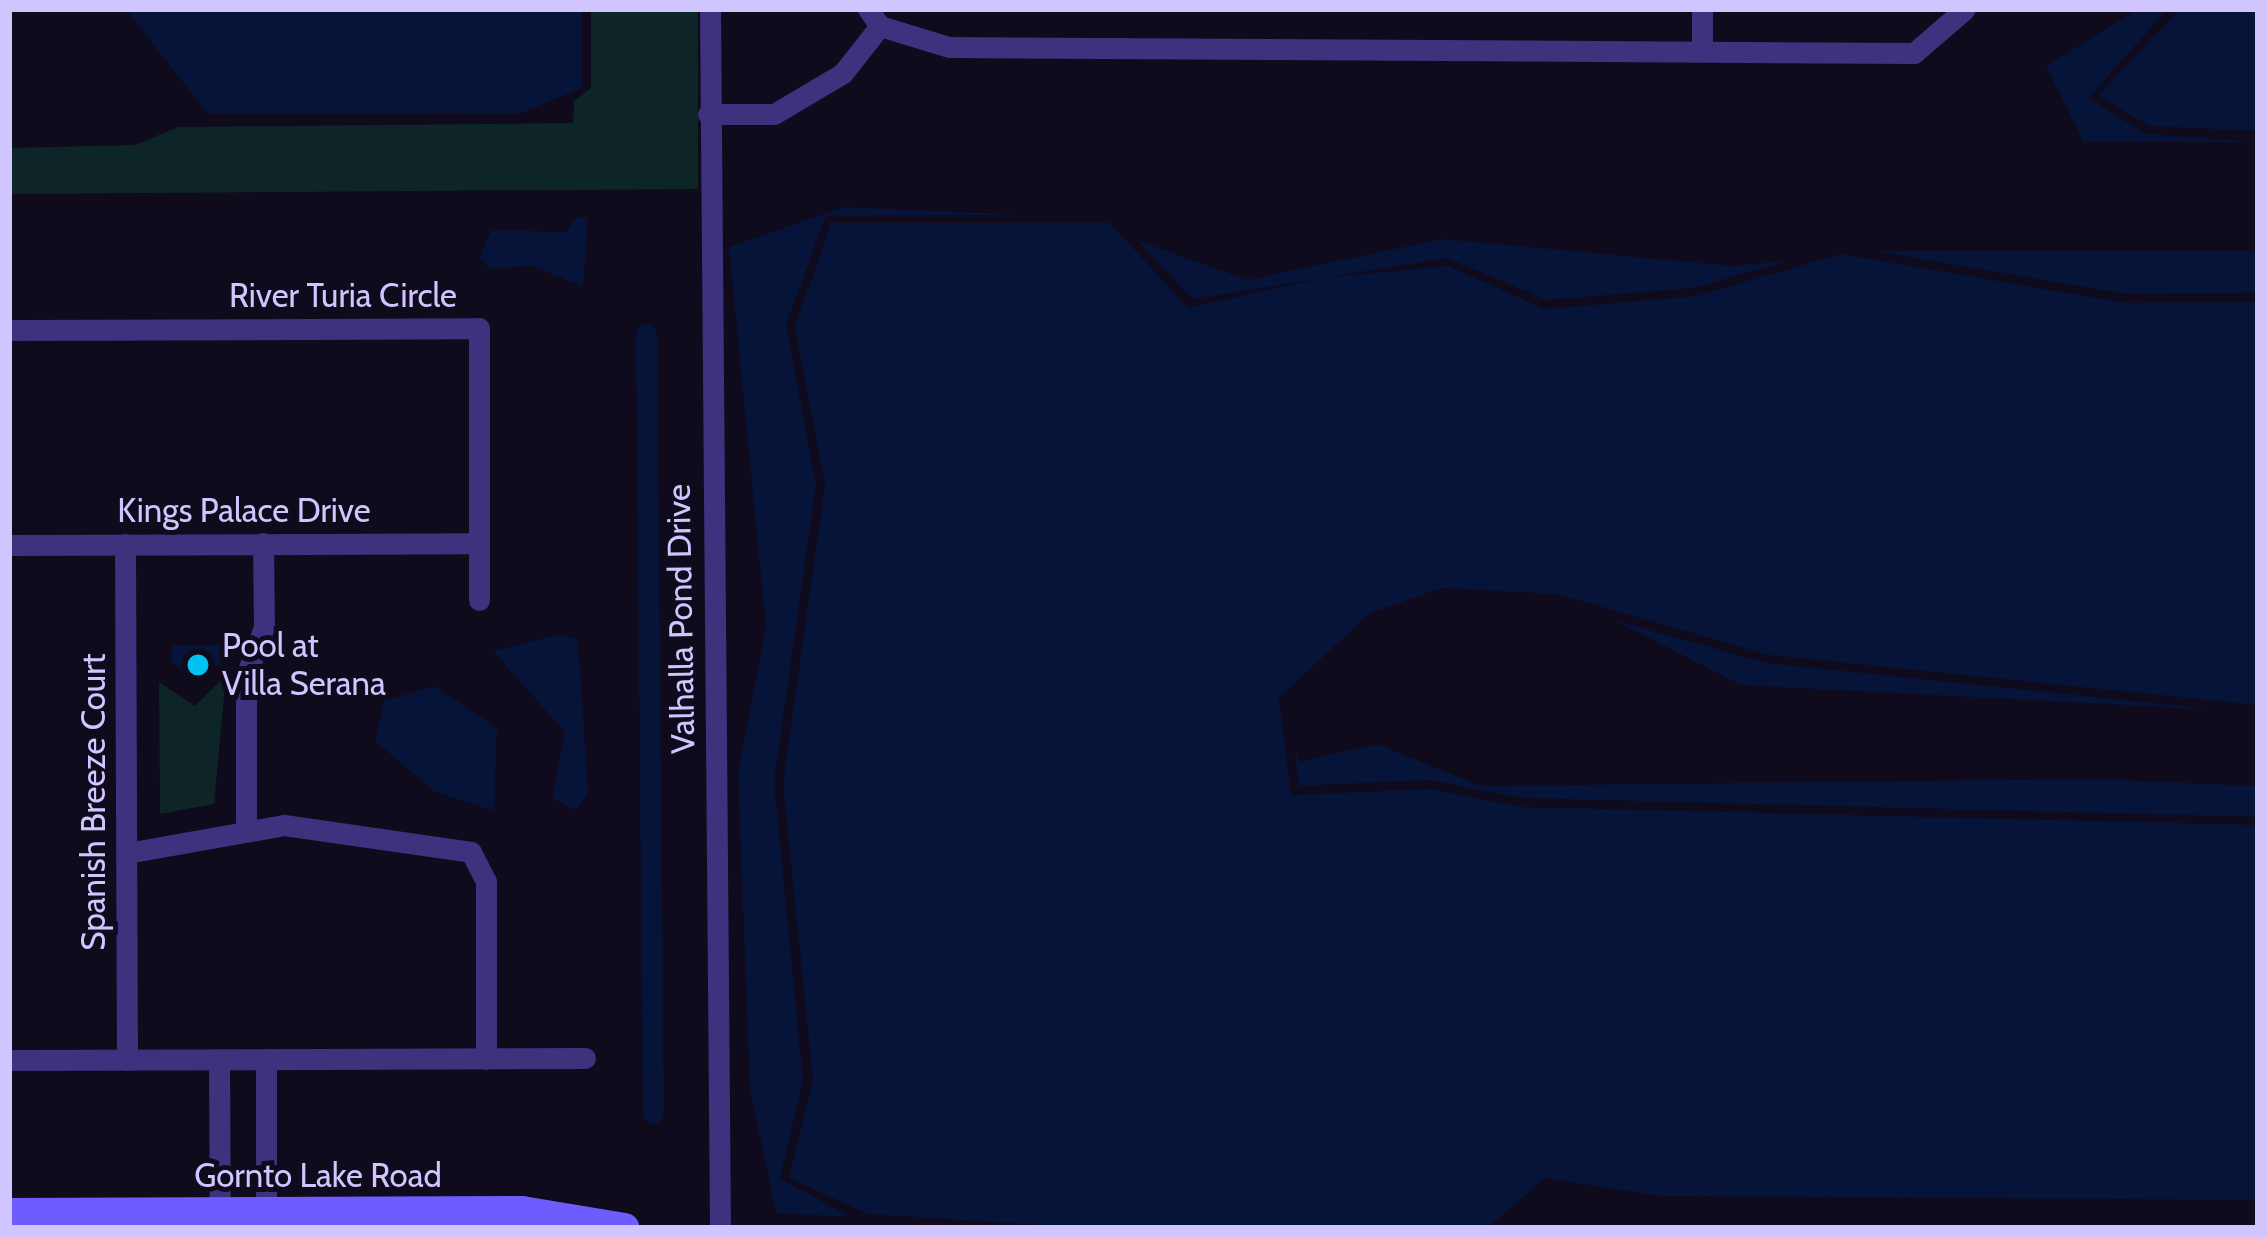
<!DOCTYPE html>
<html>
<head>
<meta charset="utf-8">
<style>
	body { margin:0 }
	#map { position:relative; width:2267px; height:1237px; overflow:hidden; background:#0f0a1c; font-family:Cabin,sans-serif }
	div>[style] { position:absolute }
	.green>* { inset:0; background:#0d2526 }
	.water>* { inset:0; background:#061439 }
	.canal>* { height:21px; margin:-10.5px; padding:0 10.5px; transform-origin:10.5px; border-radius:10.5px; background:#061439 }
	.street>* { height:21px; margin:-10.5px; padding:0 10.5px; transform-origin:10.5px; border-radius:10.5px; background:#3c327e }
	.secondary>* { height:30px; margin:-15px; padding:0 15px; transform-origin:15px; border-radius:15px; background:#6f5cff }
	.dots>* { width:33px; height:33px; translate:-50% -50%; box-sizing:border-box; border:6px solid #0f0a1c; border-radius:50% }
	span { translate:-50% -50%; white-space:nowrap; text-align:center; line-height:1.15; -webkit-text-stroke:10px #0f0a1c; paint-order:stroke }
	.street-label { font-size:33px; color:#d1c5ff }
	.poi-label { font-size:33px; color:#d1c5ff }
	.left { translate:0 -50%; text-align:left }
	.frame { position:absolute; inset:0; border:12px solid #d1c5ff; pointer-events:none }
</style>
</head>
<body>
<div id="map">
	<div class="green">
		<div style="clip-path:polygon(591px 9px,698px 9px,698px 189px,9px 194px,9px 148px,135px 145px,178px 127px,573px 123px,574px 101px,591px 88px)"></div>
		<div style="clip-path:polygon(226px 675px,214px 804px,160px 814px,159px 682px,195px 706px)"></div>
	</div>
	<div class="water">
		<div style="clip-path:polygon(126px 9px,582px 9px,582px 88px,521px 113px,207px 113px)"></div>
		<div style="clip-path:polygon(2139px 9px,2167px 9px,2089px 98px,2146px 134px,2258px 142px,2084px 142px,2046px 66px)"></div>
		<div style="clip-path:polygon(2180px 9px,2258px 9px,2258px 131px,2149px 126px,2098px 95px)"></div>
		<div style="clip-path:polygon(844px 207px,1032px 215px,826px 216px,786px 324px,816px 485px,774px 782px,803px 1080px,780px 1179px,851px 1217px,776px 1213px,750px 1089px,738px 773px,766px 627px,729px 247px)"></div>
		<div style="clip-path:polygon(576px 217px,588px 217px,583px 286px,531px 266px,489px 269px,480px 257px,491px 230px,566px 232px)"></div>
		<div style="clip-path:polygon(831px 223px,1110px 223px,1188px 308px,1321px 278px,1448px 266px,1545px 309px,1696px 296px,1841px 254px,2125px 303px,2258px 302px,2258px 705px,1769px 655px,1557px 594px,1442px 588px,1370px 613px,1279px 698px,1291px 795px,1430px 789px,1521px 807px,2258px 825px,2258px 1200px,1660px 1196px,1545px 1178px,1490px 1226px,1087px 1228px,868px 1214px,789px 1178px,813px 1081px,783px 783px,825px 485px,795px 327px)"></div>
		<div style="clip-path:polygon(1442px 239px,1733px 266px,1791px 260px,1694px 288px,1547px 300px,1447px 258px,1192px 299px,1137px 240px,1247px 280px)"></div>
		<div style="clip-path:polygon(1874px 251px,2258px 251px,2258px 293px,2126px 294px)"></div>
		<div style="clip-path:polygon(1614px 620px,1766px 663px,2220px 710px,1741px 685px)"></div>
		<div style="clip-path:polygon(560px 634px,577px 639px,580px 667px,588px 794px,576px 810px,552px 798px,565px 732px,493px 651px)"></div>
		<div style="clip-path:polygon(172px 645px,225px 645px,224px 661px,196px 683px,171px 662px)"></div>
		<div style="clip-path:polygon(434px 686px,497px 728px,494px 811px,435px 792px,375px 741px,384px 701px)"></div>
		<div style="clip-path:polygon(1377px 744px,1481px 786px,2091px 779px,2258px 786px,2258px 817px,1522px 798px,1429px 780px,1299px 786px,1294px 746px,1299px 762px)"></div>
	</div>
	<div class="canal">
		<div style="left:646px;top:334px;width:779px;rotate:89.49deg"></div>
	</div>
	<div class="street">
		<div style="left:710px;top:9px;width:1219px;rotate:89.53deg"></div>
		<div style="left:868px;top:9px;width:21px;rotate:55deg"></div>
		<div style="left:880px;top:26px;width:72px;rotate:16.9deg"></div>
		<div style="left:949px;top:47px;width:965px;rotate:0.36deg"></div>
		<div style="left:1914px;top:53px;width:67px;rotate:-40.8deg"></div>
		<div style="left:1702px;top:50px;width:41px;rotate:-90deg"></div>
		<div style="left:708px;top:114px;width:66px"></div>
		<div style="left:774px;top:114px;width:80px;rotate:-30.7deg"></div>
		<div style="left:843px;top:73px;width:60px;rotate:-51.8deg"></div>
		<div style="left:9px;top:330px;width:470px;rotate:-0.2deg"></div>
		<div style="left:479px;top:328px;width:272px;rotate:90deg"></div>
		<div style="left:125px;top:544px;width:516px;rotate:89.78deg"></div>
		<div style="left:9px;top:545px;width:470px;rotate:-0.2deg"></div>
		<div style="left:246px;top:830px;width:154px;rotate:-90deg"></div>
		<div style="left:246px;top:676px;width:52px;rotate:-69.8deg"></div>
		<div style="left:264px;top:627px;width:84px;rotate:-90.7deg"></div>
		<div style="left:127px;top:853px;width:159px;rotate:-10.1deg"></div>
		<div style="left:284px;top:825px;width:189px;rotate:8.2deg"></div>
		<div style="left:471px;top:852px;width:33px;rotate:63deg"></div>
		<div style="left:486px;top:881px;width:178px;rotate:90deg"></div>
		<div style="left:266px;top:1059px;width:169px;rotate:90deg"></div>
		<div style="left:9px;top:1060px;width:576px;rotate:-0.2deg"></div>
		<div style="left:219px;top:1060px;width:168px;rotate:89.7deg"></div>
	</div>
	<div class="secondary">
		<div style="left:9px;top:1213px;width:513px;rotate:-0.22deg"></div>
		<div style="left:522px;top:1211px;width:104px;rotate:9.4deg"></div>
	</div>
	<div class="dots">
		<div style="left:198px;top:665px;background:#00c2f0"></div>
	</div>
	<div class="street-label">
		<span style="left:343px;top:296px">River Turia Circle</span>
		<span style="left:244px;top:511px">Kings Palace Drive</span>
		<span style="left:681px;top:619px;rotate:-91deg">Valhalla Pond Drive</span>
		<span style="left:94px;top:802px;rotate:-90deg">Spanish Breeze Court</span>
		<span style="left:318px;top:1176px">Gornto Lake Road</span>
	</div>
	<div class="poi-label">
		<span class="left" style="left:222px;top:665px">Pool at<br>Villa Serana</span>
	</div>
	<div class="frame"></div>
</div>
</body>
</html>
